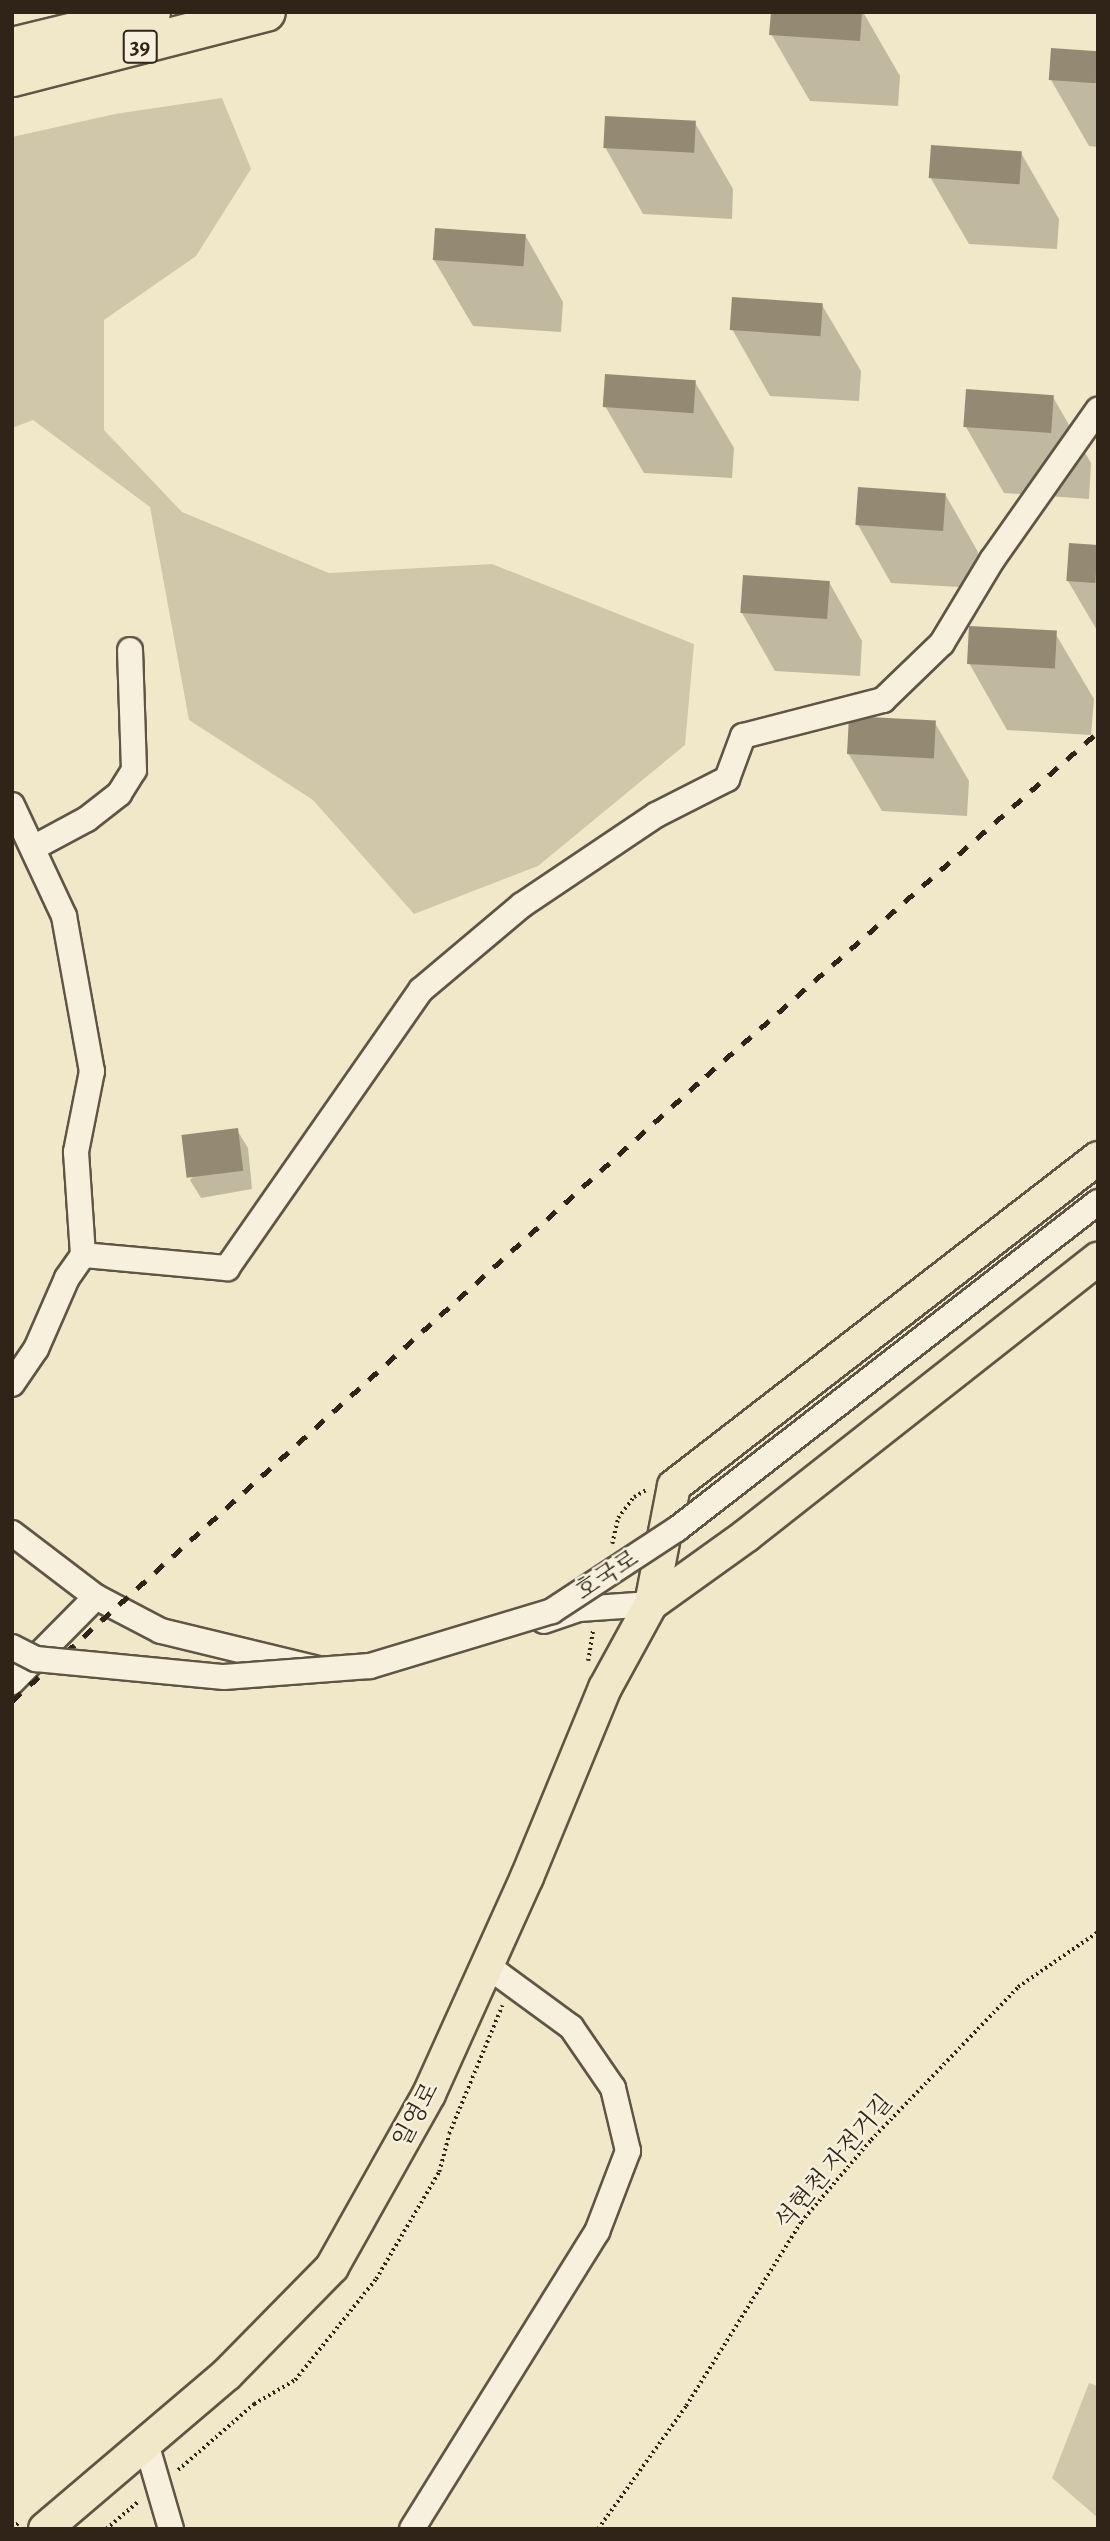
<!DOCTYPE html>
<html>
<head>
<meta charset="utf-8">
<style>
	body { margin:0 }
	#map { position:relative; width:1110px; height:2541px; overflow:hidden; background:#f1e8c9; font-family:Alegreya,"Noto Serif KR",serif }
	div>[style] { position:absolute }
	.green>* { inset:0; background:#d0c7ab }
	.shadow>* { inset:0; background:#0003 }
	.building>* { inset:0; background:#948a74; transform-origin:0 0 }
	.path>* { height:3.5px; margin-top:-1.75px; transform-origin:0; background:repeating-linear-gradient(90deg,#2f2417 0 2px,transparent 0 5.5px) }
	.roads { filter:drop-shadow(2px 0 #605544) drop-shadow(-2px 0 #605544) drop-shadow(0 2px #605544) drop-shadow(0 -2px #605544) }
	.minor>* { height:24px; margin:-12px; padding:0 12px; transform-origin:12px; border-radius:12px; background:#f6f0dc }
	.major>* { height:32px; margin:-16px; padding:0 16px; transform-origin:16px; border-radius:16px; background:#f1e8c9 }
	.highway>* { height:37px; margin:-18.5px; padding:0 18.5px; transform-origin:18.5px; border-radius:18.5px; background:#f1e8c9 }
	.rail>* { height:5px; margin-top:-2.5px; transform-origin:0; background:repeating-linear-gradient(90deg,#2f2417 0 12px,transparent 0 24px) }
	.bridges { filter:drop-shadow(2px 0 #605544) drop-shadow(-2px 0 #605544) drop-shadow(0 2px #605544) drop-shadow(0 -2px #605544) }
	.minor-bridge>* { height:24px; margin:-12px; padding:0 12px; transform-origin:12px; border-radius:12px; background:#f6f0dc }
	span { translate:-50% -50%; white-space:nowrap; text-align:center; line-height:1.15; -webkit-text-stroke:5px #f6f0dc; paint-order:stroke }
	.shield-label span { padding:2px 5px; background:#f6f0dc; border:2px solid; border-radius:5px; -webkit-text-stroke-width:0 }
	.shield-label { font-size:23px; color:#2f2417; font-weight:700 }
	.street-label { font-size:24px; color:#2f2417 }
	.frame { position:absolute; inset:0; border:14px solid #2f2417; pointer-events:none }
</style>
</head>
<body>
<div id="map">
	<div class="green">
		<div style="clip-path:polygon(222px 98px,251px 169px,196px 256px,104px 320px,104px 430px,182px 512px,329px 573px,492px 564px,694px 644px,685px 745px,538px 866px,414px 914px,313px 800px,189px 720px,150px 507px,33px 420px,12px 428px,12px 137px,115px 114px)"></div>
		<div style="clip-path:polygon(1089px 2383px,1098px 2386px,1098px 2518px,1052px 2478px)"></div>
	</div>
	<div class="shadow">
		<div style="clip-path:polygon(773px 12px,863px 12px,900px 76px,898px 106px,810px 101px,771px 34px)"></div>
		<div style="clip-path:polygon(1098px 52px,1098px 147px,1089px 146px,1051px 80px)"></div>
		<div style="clip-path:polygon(695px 123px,733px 189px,732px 219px,643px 214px,605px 147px)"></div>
		<div style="clip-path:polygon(1021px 153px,1059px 219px,1057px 249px,969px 244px,930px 177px)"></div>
		<div style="clip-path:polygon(525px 235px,563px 302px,561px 332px,473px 326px,434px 260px)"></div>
		<div style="clip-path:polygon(822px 305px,861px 371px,859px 401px,770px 396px,732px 329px)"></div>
		<div style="clip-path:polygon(695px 382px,734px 448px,732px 478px,644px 473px,605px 406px)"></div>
		<div style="clip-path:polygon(1053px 397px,1091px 463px,1089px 499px,1004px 493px,966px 427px)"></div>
		<div style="clip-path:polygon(945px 494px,978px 552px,976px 588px,891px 583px,858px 525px)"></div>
		<div style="clip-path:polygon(1098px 547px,1098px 632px,1068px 581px)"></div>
		<div style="clip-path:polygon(829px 582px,862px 641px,860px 676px,775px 671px,742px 613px)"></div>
		<div style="clip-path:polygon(1055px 633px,1094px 699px,1091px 735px,1007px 730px,969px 663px)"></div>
		<div style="clip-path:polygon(935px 723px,969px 781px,967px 816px,882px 811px,848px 753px)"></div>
		<div style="clip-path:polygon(237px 1130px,248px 1148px,252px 1189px,201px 1198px,190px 1180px)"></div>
	</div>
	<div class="building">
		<div style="clip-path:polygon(771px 12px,862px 12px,860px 41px,769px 35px)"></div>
		<div style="left:1051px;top:48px;width:47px;height:32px;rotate:4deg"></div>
		<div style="left:605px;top:116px;width:91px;height:32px;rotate:3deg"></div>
		<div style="left:931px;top:145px;width:91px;height:33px;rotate:4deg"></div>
		<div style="left:435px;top:228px;width:91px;height:32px;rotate:4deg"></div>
		<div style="left:732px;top:297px;width:91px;height:33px;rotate:4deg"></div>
		<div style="left:605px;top:374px;width:91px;height:33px;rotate:4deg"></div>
		<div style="left:966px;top:389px;width:88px;height:38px;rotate:4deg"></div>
		<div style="left:858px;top:487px;width:88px;height:38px;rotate:4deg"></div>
		<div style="left:1069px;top:543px;width:29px;height:38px;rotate:4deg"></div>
		<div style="left:743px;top:575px;width:87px;height:38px;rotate:4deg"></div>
		<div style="left:969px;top:626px;width:88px;height:38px;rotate:3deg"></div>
		<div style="left:849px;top:716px;width:87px;height:38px;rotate:3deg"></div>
		<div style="left:238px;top:1128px;width:43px;height:57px;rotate:83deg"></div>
	</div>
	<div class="path">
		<div style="left:612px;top:1544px;width:27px;rotate:-77deg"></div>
		<div style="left:618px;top:1518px;width:26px;rotate:-53deg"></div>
		<div style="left:634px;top:1497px;width:16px;rotate:-30deg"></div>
		<div style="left:588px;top:1661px;width:31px;rotate:-81deg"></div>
		<div style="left:178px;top:2470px;width:101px;rotate:-41deg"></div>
		<div style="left:254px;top:2404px;width:48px;rotate:-30.3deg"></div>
		<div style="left:295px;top:2380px;width:129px;rotate:-51.3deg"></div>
		<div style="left:376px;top:2279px;width:124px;rotate:-59.5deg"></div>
		<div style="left:439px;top:2172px;width:39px;rotate:-75deg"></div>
		<div style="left:449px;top:2134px;width:139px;rotate:-67.5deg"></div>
		<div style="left:12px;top:2528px;width:10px;rotate:-37deg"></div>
		<div style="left:106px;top:2529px;width:43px;rotate:-40.3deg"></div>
		<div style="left:598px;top:2529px;width:151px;rotate:-54.4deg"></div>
		<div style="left:686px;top:2406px;width:217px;rotate:-58deg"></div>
		<div style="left:801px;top:2222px;width:108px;rotate:-49.5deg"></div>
		<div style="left:871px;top:2140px;width:212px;rotate:-46.1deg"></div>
		<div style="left:1018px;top:1987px;width:97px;rotate:-34.5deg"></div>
	</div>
	<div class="roads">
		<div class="minor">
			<div style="left:12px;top:805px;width:123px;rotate:64.9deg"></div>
			<div style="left:64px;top:916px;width:158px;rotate:79.8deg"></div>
			<div style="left:92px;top:1071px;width:83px;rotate:101.2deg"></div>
			<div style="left:76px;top:1152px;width:103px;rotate:86.1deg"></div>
			<div style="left:83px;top:1255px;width:145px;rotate:5.2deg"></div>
			<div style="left:227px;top:1268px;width:339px;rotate:-55.1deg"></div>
			<div style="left:421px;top:990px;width:132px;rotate:-40.1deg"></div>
			<div style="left:522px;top:905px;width:161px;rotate:-33.9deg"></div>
			<div style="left:656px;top:815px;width:80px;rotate:-26.9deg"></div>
			<div style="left:727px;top:779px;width:46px;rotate:-69.6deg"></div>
			<div style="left:743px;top:736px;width:145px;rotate:-14.4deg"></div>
			<div style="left:883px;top:700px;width:82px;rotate:-44deg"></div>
			<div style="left:942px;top:643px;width:97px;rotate:-58.9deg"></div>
			<div style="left:992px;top:560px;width:184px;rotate:-54.8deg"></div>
			<div style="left:33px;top:848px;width:61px;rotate:-28.2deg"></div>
			<div style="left:87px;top:819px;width:41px;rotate:-38deg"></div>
			<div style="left:119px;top:794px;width:28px;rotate:-58deg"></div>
			<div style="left:134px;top:770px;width:120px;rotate:-91.9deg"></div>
			<div style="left:12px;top:1384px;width:42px;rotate:-55.6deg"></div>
			<div style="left:36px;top:1349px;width:77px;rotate:-66.4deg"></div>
			<div style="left:67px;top:1278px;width:28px;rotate:-55deg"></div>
			<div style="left:12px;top:1533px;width:106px;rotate:37.3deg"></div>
			<div style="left:96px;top:1597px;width:120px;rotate:134.7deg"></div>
			<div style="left:96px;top:1597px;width:73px;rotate:27.6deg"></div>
			<div style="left:161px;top:1631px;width:157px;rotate:13.6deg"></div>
			<div style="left:544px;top:1621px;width:37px;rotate:-19deg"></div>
			<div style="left:579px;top:1609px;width:72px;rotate:-4deg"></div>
			<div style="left:146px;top:2443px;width:90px;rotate:73.8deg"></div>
			<div style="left:412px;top:2529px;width:350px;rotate:-58.1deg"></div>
			<div style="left:597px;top:2232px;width:87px;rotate:-69.1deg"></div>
			<div style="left:628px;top:2151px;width:65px;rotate:-103.4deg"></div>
			<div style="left:613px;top:2088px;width:74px;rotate:-124.5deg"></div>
			<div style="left:571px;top:2027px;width:107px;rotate:-143.8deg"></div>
		</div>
		<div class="major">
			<div style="left:651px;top:1604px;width:118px;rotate:-35.7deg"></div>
			<div style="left:747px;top:1535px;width:447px;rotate:-38.2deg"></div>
			<div style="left:45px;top:2529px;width:239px;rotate:-40.4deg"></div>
			<div style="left:227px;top:2374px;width:150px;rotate:-45.5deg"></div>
			<div style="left:332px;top:2267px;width:198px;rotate:-60.7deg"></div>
			<div style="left:429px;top:2094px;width:238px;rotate:-65.7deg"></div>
			<div style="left:527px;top:1877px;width:204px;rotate:-67.6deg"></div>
			<div style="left:605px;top:1688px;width:96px;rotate:-61.3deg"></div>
			<div style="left:651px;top:1604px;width:120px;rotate:-79deg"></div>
			<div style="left:674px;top:1486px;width:536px;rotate:-37.72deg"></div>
		</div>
		<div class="highway">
			<div style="left:12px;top:46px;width:143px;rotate:-13.7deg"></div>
			<div style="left:12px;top:77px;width:262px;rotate:-14.4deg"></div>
		</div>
	</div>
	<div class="rail">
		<div style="left:12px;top:1701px;width:934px;rotate:-42.01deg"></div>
		<div style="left:706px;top:1076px;width:522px;rotate:-41.27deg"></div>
	</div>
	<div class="bridges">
		<div class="minor-bridge">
			<div style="left:12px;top:1647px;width:27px;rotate:27deg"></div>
			<div style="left:36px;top:1659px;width:189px;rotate:5.5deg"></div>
			<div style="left:224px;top:1677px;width:146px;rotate:-4.3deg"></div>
			<div style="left:370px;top:1666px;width:190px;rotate:-16.8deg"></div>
			<div style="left:552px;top:1611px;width:149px;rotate:-33.3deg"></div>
			<div style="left:677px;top:1529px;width:533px;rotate:-37.84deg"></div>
		</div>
	</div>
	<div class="shield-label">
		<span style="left:140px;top:47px">39</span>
	</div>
	<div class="street-label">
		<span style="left:607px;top:1575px;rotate:-33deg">호국로</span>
		<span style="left:416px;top:2115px;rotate:-62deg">일영로</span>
		<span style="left:834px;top:2162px;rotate:-50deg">석현천 자전거길</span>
	</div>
	<div class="frame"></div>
</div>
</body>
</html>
